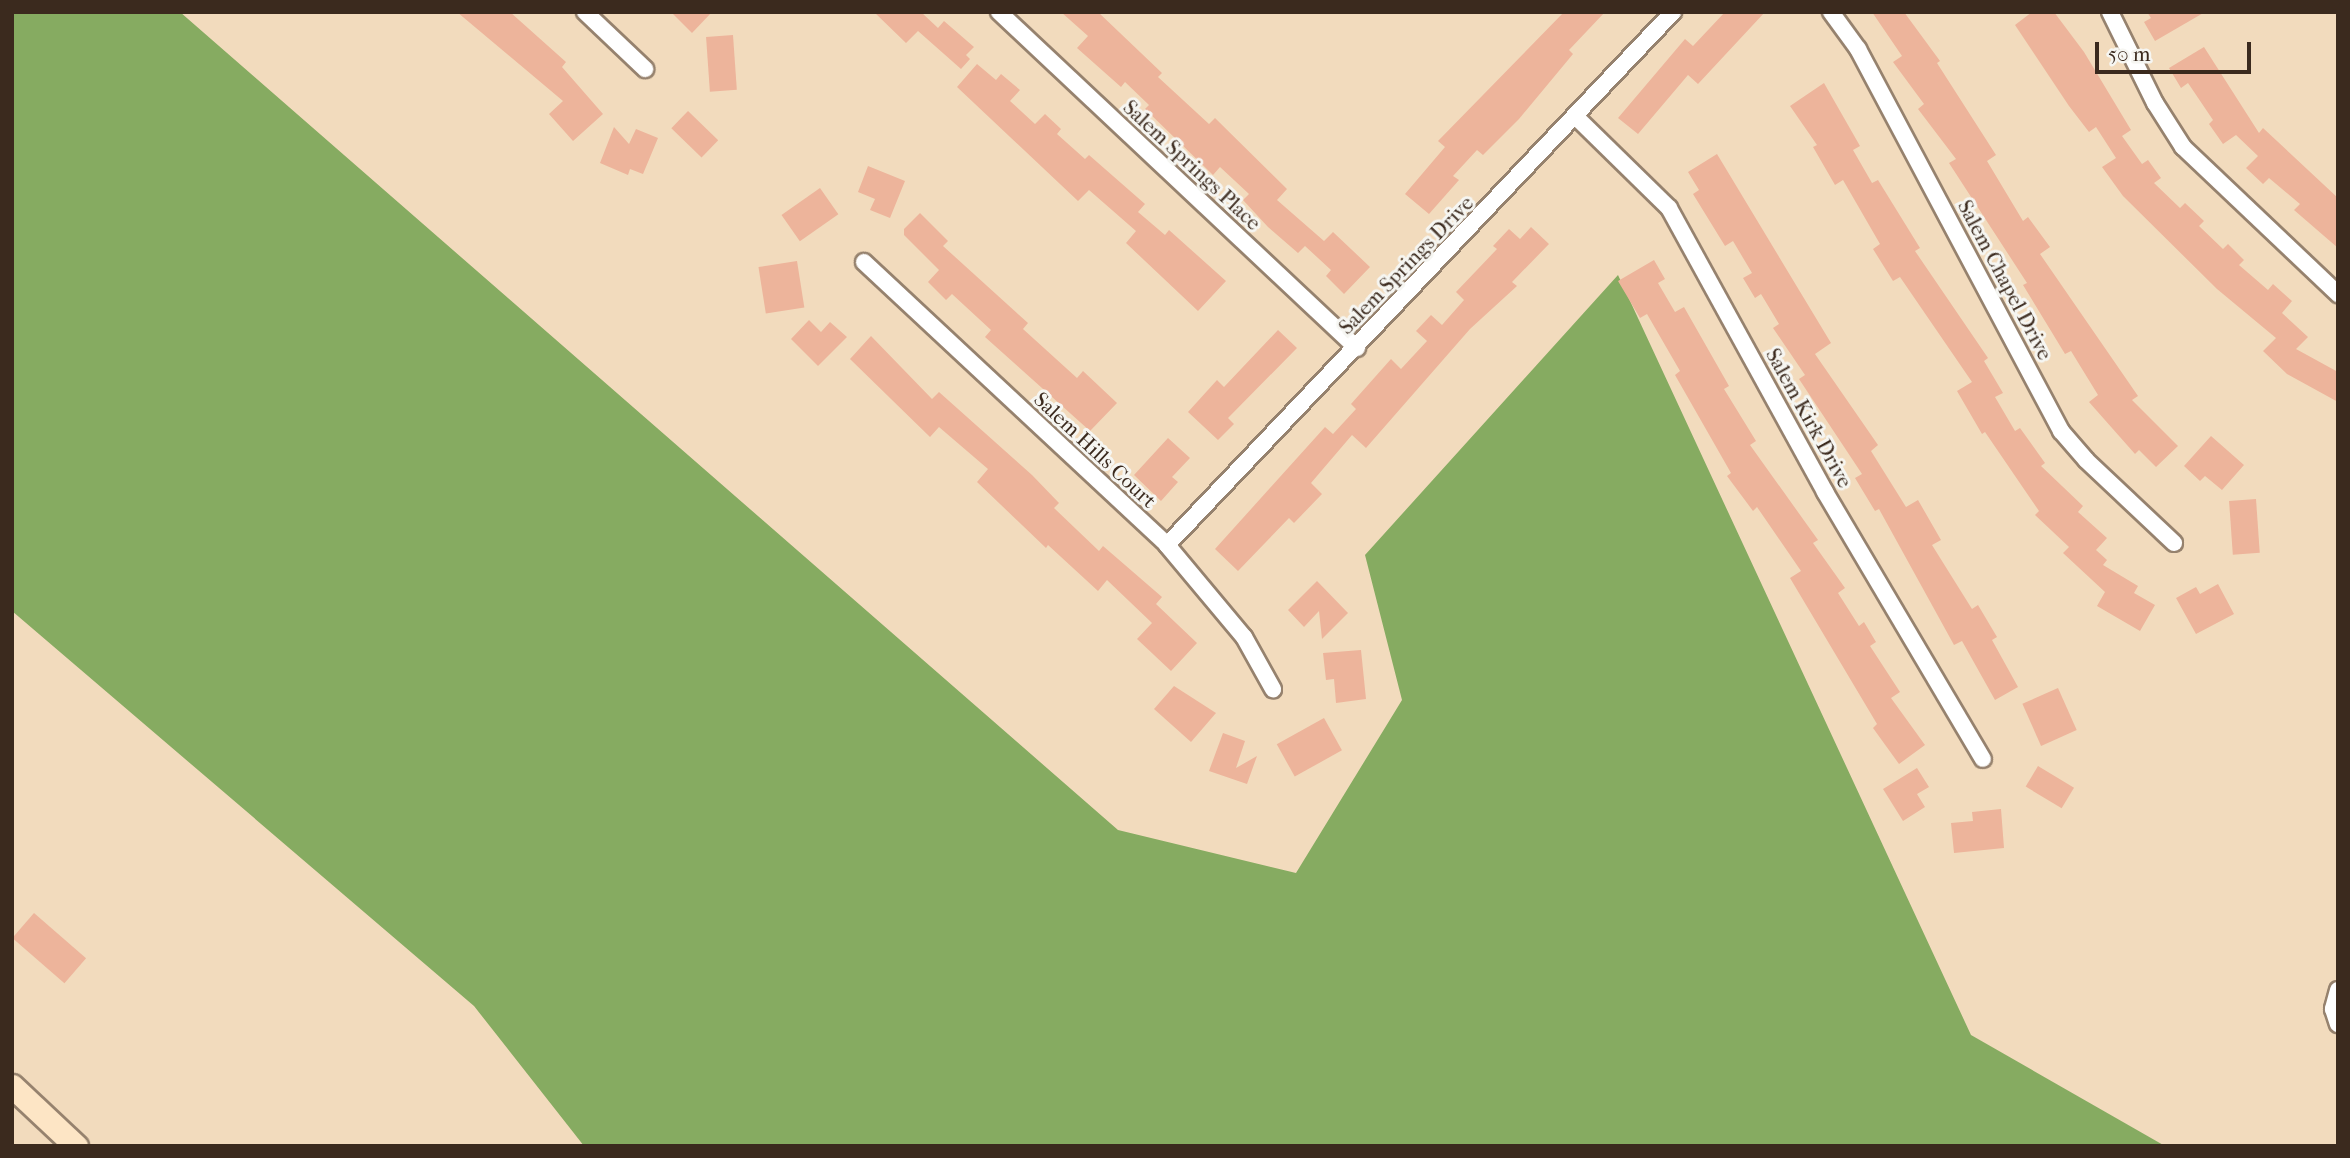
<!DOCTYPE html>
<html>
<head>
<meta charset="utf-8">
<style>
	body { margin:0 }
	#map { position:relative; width:2350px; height:1158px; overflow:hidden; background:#f2dbbd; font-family:"IM FELL French Canon",serif }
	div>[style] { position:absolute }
	.forest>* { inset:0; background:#86ab61 }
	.building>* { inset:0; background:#edb49b; transform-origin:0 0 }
	.roads { filter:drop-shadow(2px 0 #96826e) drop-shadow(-2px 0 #96826e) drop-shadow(0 2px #96826e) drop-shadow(0 -2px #96826e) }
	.street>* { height:16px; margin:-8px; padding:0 8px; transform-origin:8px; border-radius:8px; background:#fff }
	.secondary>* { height:23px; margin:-11.5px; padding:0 11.5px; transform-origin:11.5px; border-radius:11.5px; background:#fde5c5 }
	span { translate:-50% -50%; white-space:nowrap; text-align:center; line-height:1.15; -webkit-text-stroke:6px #f6f6f2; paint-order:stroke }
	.street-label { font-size:21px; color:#3b2a1e }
	.frame { position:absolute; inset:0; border:14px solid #3b2a1e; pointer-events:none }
	.scale { position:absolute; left:2095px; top:42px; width:156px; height:32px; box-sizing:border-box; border:4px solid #3b2a1e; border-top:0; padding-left:9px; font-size:21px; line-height:24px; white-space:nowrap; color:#3b2a1e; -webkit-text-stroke:5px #f6f6f2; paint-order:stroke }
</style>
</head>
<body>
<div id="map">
	<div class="forest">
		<div style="clip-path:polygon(12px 12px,180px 12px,1118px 830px,1296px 873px,1402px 700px,1365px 555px,1618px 275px,1971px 1035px,2165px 1146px,584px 1146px,474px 1006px,12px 611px)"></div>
	</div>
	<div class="building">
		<div style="clip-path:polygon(457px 12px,510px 12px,566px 62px,562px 67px,603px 114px,573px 141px,549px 114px,563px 101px)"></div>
		<div style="clip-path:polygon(671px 12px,712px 12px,692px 33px)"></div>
		<div style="clip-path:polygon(874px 12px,921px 12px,938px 28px,944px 21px,974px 47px,966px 55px,970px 59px,961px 69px,918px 31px,906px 43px)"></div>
		<div style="clip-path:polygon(1061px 12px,1098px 12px,1162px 73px,1158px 77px,1209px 124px,1215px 118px,1287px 189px,1277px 200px,1324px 241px,1333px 232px,1370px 267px,1344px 294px,1326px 276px,1331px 270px,1305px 246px,1298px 253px,1268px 227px,1243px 200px,1249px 194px,1220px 167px,1213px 175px,1145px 109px,1149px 105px,1125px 82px,1121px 87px,1077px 48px,1088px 36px)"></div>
		<div style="clip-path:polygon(1564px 12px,1605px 12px,1569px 50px,1573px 54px,1519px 119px,1483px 155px,1477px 150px,1453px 176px,1459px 180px,1429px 214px,1405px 194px,1445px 147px,1438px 141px)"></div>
		<div style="clip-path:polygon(1725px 12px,1765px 12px,1698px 84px,1688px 75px,1638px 134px,1618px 118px,1685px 39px,1693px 46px)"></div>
		<div style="clip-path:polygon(1872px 12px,1904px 12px,1940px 61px,1937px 63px,1996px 155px,1987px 161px,2023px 221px,2028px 217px,2050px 247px,2040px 254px,2138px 396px,2132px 400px,2178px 446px,2156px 467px,2139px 450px,2135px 454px,2089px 402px,2098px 395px,2071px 351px,2065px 354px,2023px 285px,2027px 283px,1949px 163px,1956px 159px,1918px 109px,1924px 104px,1893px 62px,1902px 56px)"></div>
		<div style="clip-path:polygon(2032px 12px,2054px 12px,2084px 52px,2131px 130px,2122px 136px,2142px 164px,2148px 160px,2161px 178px,2154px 183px,2180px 208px,2185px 203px,2204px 221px,2199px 226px,2223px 249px,2228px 244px,2244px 260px,2239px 265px,2268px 290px,2273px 284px,2292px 301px,2282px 313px,2308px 337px,2296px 349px,2338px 372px,2338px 402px,2287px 374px,2263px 351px,2276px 338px,2217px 289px,2123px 196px,2102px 167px,2116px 158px,2096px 127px,2089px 132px,2069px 106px,2015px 25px)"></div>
		<div style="clip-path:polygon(2147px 12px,2205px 12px,2155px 41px,2144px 22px,2151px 18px)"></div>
		<div style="left:733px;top:35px;width:55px;height:27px;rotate:86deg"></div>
		<div style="clip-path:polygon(2204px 47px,2259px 133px,2263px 128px,2338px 198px,2338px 248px,2294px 210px,2300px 204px,2269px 178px,2263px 184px,2246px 168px,2258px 156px,2236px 135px,2223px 144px,2209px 124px,2213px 120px,2188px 83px,2181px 88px,2169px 68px)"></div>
		<div style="clip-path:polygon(977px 64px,996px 80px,1001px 74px,1020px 90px,1010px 101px,1035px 124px,1045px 114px,1061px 129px,1057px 134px,1085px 159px,1089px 155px,1145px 204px,1138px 212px,1165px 235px,1169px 230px,1226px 281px,1198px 311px,1126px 243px,1136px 231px,1089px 190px,1078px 201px,957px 87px)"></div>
		<div style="clip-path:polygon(1824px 83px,1860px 146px,1853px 150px,1872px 183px,1878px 180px,1920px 248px,1915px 251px,1988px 358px,1984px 361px,2003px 393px,1995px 397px,2015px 431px,2020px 428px,2045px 463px,2041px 466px,2083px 506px,2078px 512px,2107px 538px,2096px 550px,2107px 560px,2103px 565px,2138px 586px,2134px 593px,2155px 605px,2140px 631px,2097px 606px,2105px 592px,2063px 553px,2069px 547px,2035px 515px,2039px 511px,1985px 432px,1982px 434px,1957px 391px,1972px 382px,1900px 277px,1893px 281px,1873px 249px,1880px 244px,1843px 180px,1835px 185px,1813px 147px,1817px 145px,1790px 106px)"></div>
		<div style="left:688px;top:111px;width:42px;height:24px;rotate:44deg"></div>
		<div style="clip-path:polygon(614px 127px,629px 144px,636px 129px,658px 138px,643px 174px,630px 169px,628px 175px,600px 163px)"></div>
		<div style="clip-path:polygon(1717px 154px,1831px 343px,1815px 354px,1878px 445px,1871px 451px,1906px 507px,1918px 500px,1941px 540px,1932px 545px,1972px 609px,1978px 605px,1997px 637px,1992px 640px,2018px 687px,1995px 700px,1962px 641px,1954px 645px,1879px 509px,1875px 511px,1855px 478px,1862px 474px,1799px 379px,1805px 375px,1773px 328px,1779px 324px,1761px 294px,1755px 298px,1743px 278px,1752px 273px,1733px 241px,1725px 246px,1693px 194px,1699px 190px,1688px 172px)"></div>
		<div style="clip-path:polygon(868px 166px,905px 181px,890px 218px,870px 210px,875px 199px,858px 192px)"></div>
		<div style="left:820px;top:188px;width:32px;height:47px;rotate:55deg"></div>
		<div style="clip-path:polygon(920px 213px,948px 241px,943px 246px,1028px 323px,1023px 329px,1077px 378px,1083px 371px,1117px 403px,1090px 431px,985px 337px,991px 330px,952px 294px,946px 300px,928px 282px,939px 270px,904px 235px,904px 229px)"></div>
		<div style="clip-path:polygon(1531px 227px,1549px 244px,1512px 282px,1517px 286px,1470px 329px,1366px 448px,1352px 435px,1311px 483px,1322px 494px,1294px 523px,1289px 518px,1238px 571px,1215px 549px,1325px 427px,1333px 434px,1356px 409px,1351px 404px,1391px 359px,1401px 369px,1427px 341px,1416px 331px,1431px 315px,1442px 325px,1464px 300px,1456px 292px,1497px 249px,1493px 246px,1509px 229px,1520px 239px)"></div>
		<div style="clip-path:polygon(1654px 260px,1665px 279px,1658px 283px,1675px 312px,1684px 307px,1729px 386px,1724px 389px,1756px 441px,1750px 445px,1818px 540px,1813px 543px,1845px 588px,1838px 593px,1859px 626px,1864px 622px,1876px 642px,1870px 646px,1900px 692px,1891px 698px,1925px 745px,1899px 764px,1873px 728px,1877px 724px,1790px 578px,1801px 571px,1757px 507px,1753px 511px,1727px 476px,1731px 473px,1675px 375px,1680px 371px,1647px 314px,1640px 318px,1618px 281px)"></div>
		<div style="left:797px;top:261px;width:47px;height:39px;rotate:81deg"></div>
		<div style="clip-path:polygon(809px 320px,821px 332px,830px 322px,847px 337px,818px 366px,791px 339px)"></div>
		<div style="clip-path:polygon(1278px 330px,1297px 348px,1228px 418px,1234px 424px,1218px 440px,1188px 412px,1217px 380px,1224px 387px)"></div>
		<div style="clip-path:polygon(871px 336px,932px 399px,939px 392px,1032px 475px,1059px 503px,1054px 508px,1099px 551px,1103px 546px,1162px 597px,1156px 604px,1197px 643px,1171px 671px,1137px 639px,1152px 623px,1107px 580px,1098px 591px,1048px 545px,1046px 548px,977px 482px,988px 469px,939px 427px,930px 437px,850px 359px)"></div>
		<div style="clip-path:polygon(2211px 436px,2244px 465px,2222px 490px,2205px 476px,2200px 481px,2184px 466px)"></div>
		<div style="clip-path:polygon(1168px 438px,1190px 458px,1172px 477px,1178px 482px,1161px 501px,1134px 475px)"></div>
		<div style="left:2256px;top:499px;width:54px;height:27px;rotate:86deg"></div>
		<div style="clip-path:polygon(1317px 581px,1348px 613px,1322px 639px,1319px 611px,1304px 627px,1288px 610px)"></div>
		<div style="clip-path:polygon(2218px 584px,2234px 614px,2196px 634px,2176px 598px,2196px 587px,2200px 594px)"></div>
		<div style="clip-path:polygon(1361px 650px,1366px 699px,1336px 703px,1334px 679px,1326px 680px,1323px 653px)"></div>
		<div style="clip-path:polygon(1174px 686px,1216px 713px,1191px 742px,1154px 709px)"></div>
		<div style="left:2058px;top:688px;width:46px;height:39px;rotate:66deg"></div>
		<div style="left:1324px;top:718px;width:37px;height:54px;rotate:61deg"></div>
		<div style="clip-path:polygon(1223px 733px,1245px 741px,1236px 768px,1257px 756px,1247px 784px,1209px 771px)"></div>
		<div style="left:2038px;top:766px;width:42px;height:24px;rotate:31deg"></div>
		<div style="clip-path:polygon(1917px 768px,1929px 787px,1917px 794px,1925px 807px,1903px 821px,1883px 789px)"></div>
		<div style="clip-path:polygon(2001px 809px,2004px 848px,1954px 853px,1951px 823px,1973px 821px,1972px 812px)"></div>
		<div style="left:34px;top:913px;width:69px;height:33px;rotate:41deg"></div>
	</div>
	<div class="roads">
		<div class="street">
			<div style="left:585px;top:12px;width:83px;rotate:43.5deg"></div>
			<div style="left:999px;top:12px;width:491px;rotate:43.2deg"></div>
			<div style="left:1831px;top:12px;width:46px;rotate:53.9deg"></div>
			<div style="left:1858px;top:49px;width:433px;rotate:62deg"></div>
			<div style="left:2061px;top:431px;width:38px;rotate:49deg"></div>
			<div style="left:2086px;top:460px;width:121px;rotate:43.3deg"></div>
			<div style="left:2110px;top:12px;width:102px;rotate:63.7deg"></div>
			<div style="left:2155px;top:103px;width:52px;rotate:57.5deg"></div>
			<div style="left:2183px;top:147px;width:214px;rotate:43.5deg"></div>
			<div style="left:1576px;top:117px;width:130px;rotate:44.4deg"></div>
			<div style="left:1669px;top:208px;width:324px;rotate:61.2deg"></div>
			<div style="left:1825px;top:492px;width:310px;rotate:59.4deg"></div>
			<div style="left:864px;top:262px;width:415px;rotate:43deg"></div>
			<div style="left:1167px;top:545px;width:120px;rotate:50.1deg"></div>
			<div style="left:1244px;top:637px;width:60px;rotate:60.9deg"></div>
			<div style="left:1167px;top:545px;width:735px;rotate:-46.49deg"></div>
			<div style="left:2338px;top:990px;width:20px;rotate:105deg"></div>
			<div style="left:2333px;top:1009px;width:16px;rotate:72deg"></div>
		</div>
		<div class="secondary">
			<div style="left:12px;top:1086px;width:88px;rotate:43.2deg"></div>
		</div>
	</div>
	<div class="street-label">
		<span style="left:1192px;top:165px;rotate:43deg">Salem Springs Place</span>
		<span style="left:1406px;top:265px;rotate:-46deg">Salem Springs Drive</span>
		<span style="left:2005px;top:280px;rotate:62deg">Salem Chapel Drive</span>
		<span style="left:1809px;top:418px;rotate:61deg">Salem Kirk Drive</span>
		<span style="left:1095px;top:450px;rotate:43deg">Salem Hills Court</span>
	</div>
	<div class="frame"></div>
	<div class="scale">50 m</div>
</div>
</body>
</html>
